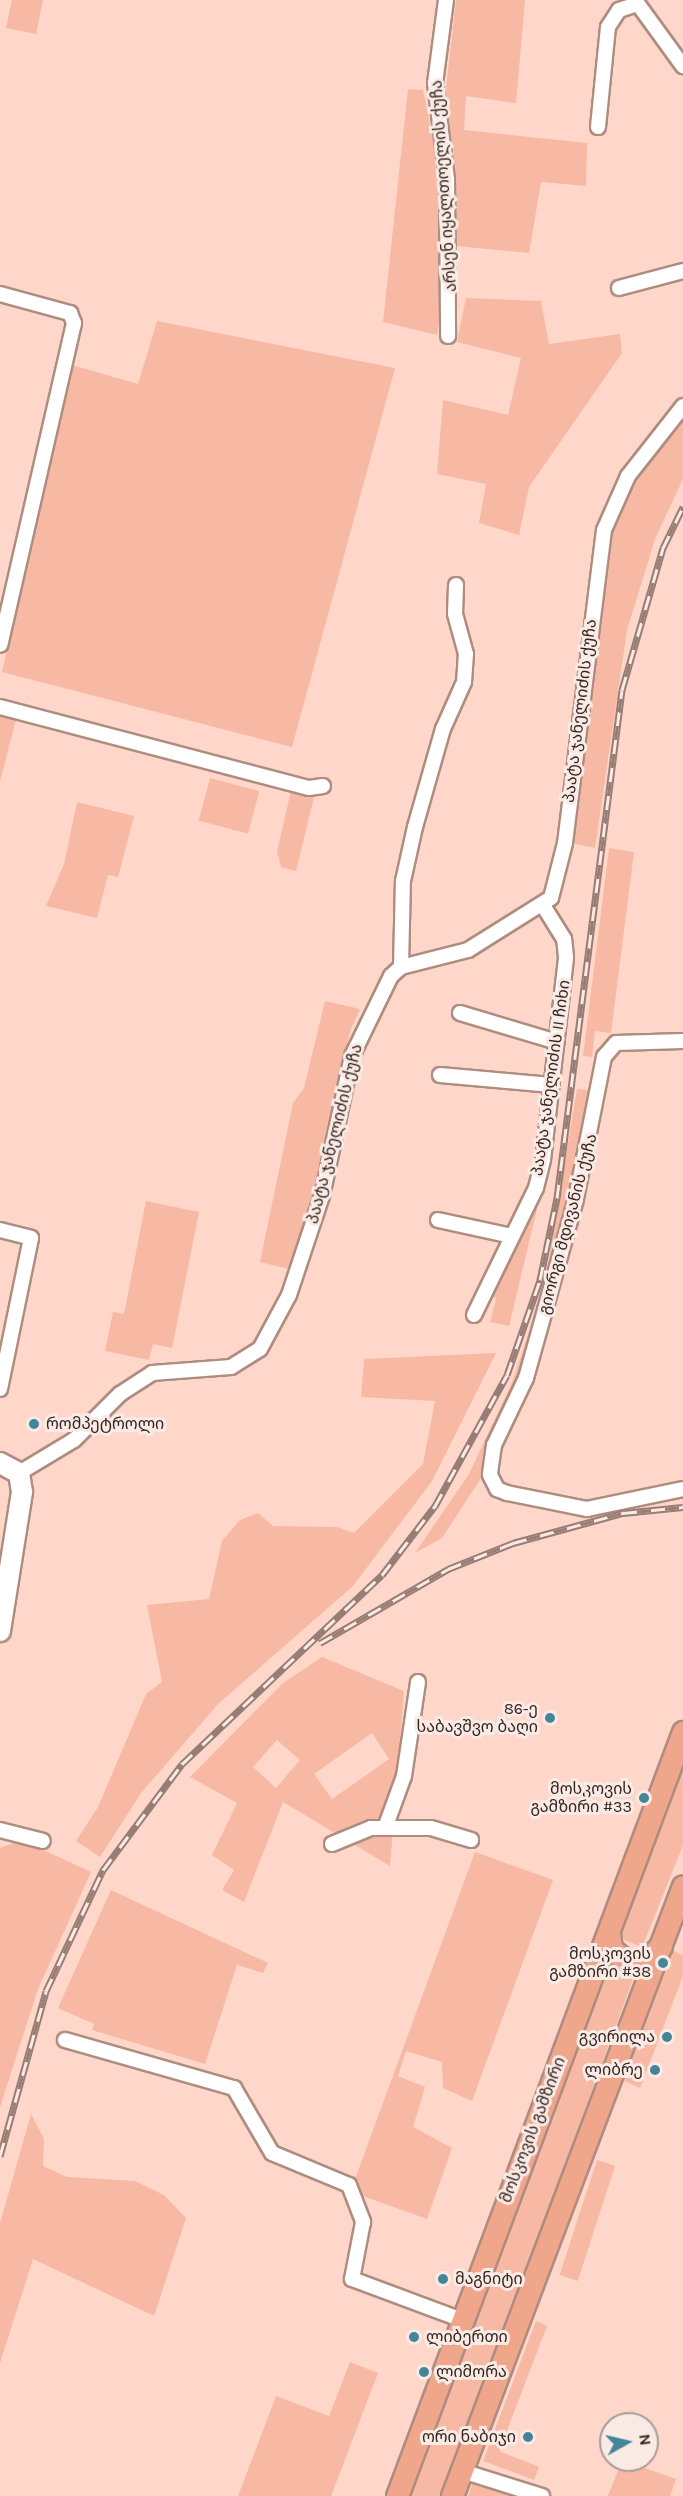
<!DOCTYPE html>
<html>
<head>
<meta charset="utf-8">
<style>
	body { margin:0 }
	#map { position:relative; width:683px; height:2496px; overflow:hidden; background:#fed7ca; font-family:Karla,"Noto Sans Georgian",sans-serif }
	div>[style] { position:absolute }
	.green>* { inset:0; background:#f7b9a4; transform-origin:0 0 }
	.roads { filter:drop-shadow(2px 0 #af8c80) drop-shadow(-2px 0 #af8c80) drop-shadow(0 2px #af8c80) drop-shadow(0 -2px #af8c80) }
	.street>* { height:14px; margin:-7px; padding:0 7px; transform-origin:7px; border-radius:7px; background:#fff }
	.secondary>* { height:20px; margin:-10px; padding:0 10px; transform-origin:10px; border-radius:10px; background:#fff }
	.primary>* { height:21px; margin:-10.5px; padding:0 10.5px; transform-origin:10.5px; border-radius:10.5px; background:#f0a68b }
	.rail>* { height:7px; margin-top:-3.5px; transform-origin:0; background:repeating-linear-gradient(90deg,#faeae5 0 14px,#987d74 0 28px); box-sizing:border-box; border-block:2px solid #987d74 }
	.dots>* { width:16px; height:16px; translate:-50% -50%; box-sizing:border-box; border:3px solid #faeae5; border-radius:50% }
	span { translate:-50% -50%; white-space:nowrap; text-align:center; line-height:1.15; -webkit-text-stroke:6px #faeae5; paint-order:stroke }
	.street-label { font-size:16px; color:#332520 }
	.poi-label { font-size:16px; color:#332520 }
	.left { translate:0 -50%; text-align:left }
	.right { translate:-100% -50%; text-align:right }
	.north { position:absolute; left:599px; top:2412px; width:60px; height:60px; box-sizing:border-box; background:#faeae5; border:2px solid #aa9b96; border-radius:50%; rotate:82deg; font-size:16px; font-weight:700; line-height:24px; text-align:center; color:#332520 }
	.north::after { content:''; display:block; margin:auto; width:21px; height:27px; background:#448598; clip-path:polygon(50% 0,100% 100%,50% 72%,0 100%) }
</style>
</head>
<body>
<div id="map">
	<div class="green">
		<div style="clip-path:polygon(12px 0,43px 0,36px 34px,6px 28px)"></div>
		<div style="clip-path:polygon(456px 0,525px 0,516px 103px,466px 96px,464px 130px,587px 143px,586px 186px,541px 182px,529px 253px,457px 246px,454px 156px,445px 97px)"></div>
		<div style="clip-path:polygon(408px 89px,423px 90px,441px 179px,445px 285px,437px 335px,383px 322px)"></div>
		<div style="clip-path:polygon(466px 298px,541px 301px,549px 344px,620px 334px,622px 353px,529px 487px,519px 535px,479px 523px,486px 484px,437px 474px,443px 400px,508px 415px,521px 358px,457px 342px)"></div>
		<div style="clip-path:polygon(157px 321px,395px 368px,292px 747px,2px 672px,72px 365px,138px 384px)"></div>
		<div style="clip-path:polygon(683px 413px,683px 479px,655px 539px,627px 630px,595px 848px,571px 843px,613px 531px,634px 478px)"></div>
		<div style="clip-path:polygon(0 711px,17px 716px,0 781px)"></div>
		<div style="left:210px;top:778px;width:51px;height:44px;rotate:15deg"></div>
		<div style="clip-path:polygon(291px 791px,314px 797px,296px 871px,281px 867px,277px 851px)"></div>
		<div style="clip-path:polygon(77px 802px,134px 816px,118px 877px,108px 875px,97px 918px,46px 906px,64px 864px)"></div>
		<div style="clip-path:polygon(609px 848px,634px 852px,611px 1033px,595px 1031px,592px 1057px,583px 1056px)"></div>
		<div style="clip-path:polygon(325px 1001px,360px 1009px,350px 1031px,316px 1198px,293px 1270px,260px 1262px,293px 1103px,304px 1088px)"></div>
		<div style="clip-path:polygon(577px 1089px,589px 1090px,593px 1106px,526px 1372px,483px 1475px,442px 1538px,415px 1553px,469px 1474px,511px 1385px,544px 1289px)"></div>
		<div style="clip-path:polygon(543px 1184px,509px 1326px,490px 1322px,496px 1299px,490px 1292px)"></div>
		<div style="clip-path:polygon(146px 1201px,199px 1212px,172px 1348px,153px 1344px,149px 1360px,105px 1351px,113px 1312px,124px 1314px)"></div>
		<div style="clip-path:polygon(496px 1353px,432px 1481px,353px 1586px,219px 1703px,141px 1793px,100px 1857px,76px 1841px,98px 1807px,146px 1694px,162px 1682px,147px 1605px,209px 1599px,222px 1541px,240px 1520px,258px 1513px,273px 1526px,337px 1527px,354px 1533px,423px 1464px,435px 1401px,361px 1397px,364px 1359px)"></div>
		<div style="clip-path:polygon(evenodd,322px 1657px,404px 1691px,390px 1866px,283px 1802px,244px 1902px,222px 1890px,234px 1870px,212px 1855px,237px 1803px,190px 1777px,283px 1683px,322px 1657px,372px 1733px,389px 1759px,332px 1799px,314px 1774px,372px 1733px,322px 1657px,277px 1740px,300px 1760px,276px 1788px,253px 1767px,277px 1740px)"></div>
		<div style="clip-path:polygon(683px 1752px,683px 1845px,642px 1947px,617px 1937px)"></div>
		<div style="clip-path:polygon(22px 1840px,91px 1872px,38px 1989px,0 2107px,0 1848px)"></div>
		<div style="clip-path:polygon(475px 1852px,553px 1880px,472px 2101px,443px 2088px,442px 2062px,406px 2051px,398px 2076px,425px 2087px,413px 2127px,452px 2148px,427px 2219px,357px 2194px,354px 2182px)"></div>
		<div style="clip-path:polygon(111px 1890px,268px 1963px,263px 1973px,237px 1965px,205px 2064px,92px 2030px,94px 2024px,58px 2008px)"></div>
		<div style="clip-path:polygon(673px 1951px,683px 1955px,683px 1976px,640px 2088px,624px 2081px)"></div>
		<div style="clip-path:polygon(608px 1968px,630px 1973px,633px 1979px,443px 2496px,411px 2496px)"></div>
		<div style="clip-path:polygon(31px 2114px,44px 2139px,43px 2166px,67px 2177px,135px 2181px,164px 2195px,186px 2218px,154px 2316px,33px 2259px,0 2363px,0 2223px)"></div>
		<div style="left:597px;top:2160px;width:19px;height:121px;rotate:18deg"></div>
		<div style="clip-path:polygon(536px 2321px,547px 2326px,499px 2451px,539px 2467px,534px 2480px,483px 2461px)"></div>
		<div style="clip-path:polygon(350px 2362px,378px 2373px,331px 2496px,238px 2496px,276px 2396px,329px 2416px)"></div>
		<div style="clip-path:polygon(622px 2460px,676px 2479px,670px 2496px,608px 2496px)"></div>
		<div style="clip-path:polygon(473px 2482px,510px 2496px,468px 2496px)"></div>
	</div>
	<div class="roads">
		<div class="street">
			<div style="left:446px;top:0;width:84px;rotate:97.5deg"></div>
			<div style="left:435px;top:83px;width:97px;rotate:82.9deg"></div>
			<div style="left:447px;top:179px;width:157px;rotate:89.6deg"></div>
			<div style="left:635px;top:0;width:82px;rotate:54deg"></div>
			<div style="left:598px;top:127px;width:100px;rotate:-84.3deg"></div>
			<div style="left:608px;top:27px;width:20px;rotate:-57deg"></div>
			<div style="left:619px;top:10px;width:19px;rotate:-18deg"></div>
			<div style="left:619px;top:288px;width:66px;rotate:-14.9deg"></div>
			<div style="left:0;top:294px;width:73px;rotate:15.2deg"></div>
			<div style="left:70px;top:313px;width:11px;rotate:68deg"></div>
			<div style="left:74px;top:323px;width:330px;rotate:102.9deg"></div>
			<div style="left:0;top:707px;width:319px;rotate:14.7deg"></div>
			<div style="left:309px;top:788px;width:14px;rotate:-8deg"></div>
			<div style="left:401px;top:967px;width:86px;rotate:-88.7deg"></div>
			<div style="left:403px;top:881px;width:55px;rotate:-77.5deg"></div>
			<div style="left:415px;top:827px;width:102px;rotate:-74.1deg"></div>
			<div style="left:443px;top:729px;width:51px;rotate:-65.9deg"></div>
			<div style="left:464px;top:682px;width:28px;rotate:-86deg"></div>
			<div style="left:466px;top:654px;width:41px;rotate:-105.4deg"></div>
			<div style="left:455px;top:614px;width:29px;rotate:-88deg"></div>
			<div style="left:460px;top:1013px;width:101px;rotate:16.6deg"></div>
			<div style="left:683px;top:1041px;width:67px;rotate:178.3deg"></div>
			<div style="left:616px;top:1043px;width:18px;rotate:131deg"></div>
			<div style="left:604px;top:1057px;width:145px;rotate:101.2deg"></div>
			<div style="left:576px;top:1199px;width:186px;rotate:105.6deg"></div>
			<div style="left:526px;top:1378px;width:74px;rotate:115.5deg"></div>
			<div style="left:494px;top:1445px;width:30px;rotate:98deg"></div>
			<div style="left:490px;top:1475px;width:16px;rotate:63deg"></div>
			<div style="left:497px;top:1489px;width:11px;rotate:22deg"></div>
			<div style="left:507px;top:1493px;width:82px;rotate:11.3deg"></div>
			<div style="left:587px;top:1509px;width:98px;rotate:-11.8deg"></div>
			<div style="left:440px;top:1075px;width:112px;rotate:5.1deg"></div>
			<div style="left:438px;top:1220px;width:76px;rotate:12.2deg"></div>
			<div style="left:0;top:1230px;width:32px;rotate:14deg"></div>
			<div style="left:31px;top:1238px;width:154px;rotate:101.6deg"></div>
			<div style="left:474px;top:1315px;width:141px;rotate:-64deg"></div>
			<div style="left:536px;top:1188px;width:29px;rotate:-76deg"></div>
			<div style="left:543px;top:1160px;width:204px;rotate:-83.5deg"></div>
			<div style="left:566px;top:957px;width:18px;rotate:-96deg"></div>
			<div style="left:564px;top:939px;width:40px;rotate:-122deg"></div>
			<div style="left:19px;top:1473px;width:64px;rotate:-31deg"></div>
			<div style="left:74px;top:1440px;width:65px;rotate:-45deg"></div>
			<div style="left:120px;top:1394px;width:38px;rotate:-33deg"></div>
			<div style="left:152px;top:1373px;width:79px;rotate:-4.3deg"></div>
			<div style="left:231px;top:1367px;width:34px;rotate:-32deg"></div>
			<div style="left:260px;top:1349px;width:61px;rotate:-61.8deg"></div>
			<div style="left:289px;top:1295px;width:104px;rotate:-71.6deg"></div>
			<div style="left:322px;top:1196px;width:143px;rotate:-77.9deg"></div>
			<div style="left:352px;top:1056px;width:89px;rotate:-64deg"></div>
			<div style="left:391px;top:976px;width:13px;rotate:-42deg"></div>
			<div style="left:401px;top:967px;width:69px;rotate:-14.2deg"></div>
			<div style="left:468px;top:950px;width:98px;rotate:-32.1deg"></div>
			<div style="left:551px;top:898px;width:57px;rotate:-75.7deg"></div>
			<div style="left:565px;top:843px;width:315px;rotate:-82.9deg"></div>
			<div style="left:604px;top:530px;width:59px;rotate:-66deg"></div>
			<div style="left:628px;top:476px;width:89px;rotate:-51.8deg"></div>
			<div style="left:385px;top:1828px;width:55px;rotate:-69.9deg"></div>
			<div style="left:404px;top:1776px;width:95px;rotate:-81.5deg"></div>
			<div style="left:0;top:1830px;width:44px;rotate:14.3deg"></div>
			<div style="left:332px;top:1844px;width:42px;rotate:-22.3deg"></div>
			<div style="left:371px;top:1828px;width:60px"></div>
			<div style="left:431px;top:1828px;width:42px;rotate:16.7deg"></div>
			<div style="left:65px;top:2040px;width:176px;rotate:15.9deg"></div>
			<div style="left:234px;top:2088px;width:75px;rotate:59.7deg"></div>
			<div style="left:272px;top:2153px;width:83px;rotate:22.6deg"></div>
			<div style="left:349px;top:2185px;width:40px;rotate:69deg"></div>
			<div style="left:363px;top:2222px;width:58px;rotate:100.9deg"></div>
			<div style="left:352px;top:2279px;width:117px;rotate:20.4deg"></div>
			<div style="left:462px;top:2471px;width:84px;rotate:17.4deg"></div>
		</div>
		<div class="secondary">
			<div style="left:0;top:1463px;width:21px;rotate:28deg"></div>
			<div style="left:19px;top:1473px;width:19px;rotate:81deg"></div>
			<div style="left:22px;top:1492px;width:141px;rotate:99deg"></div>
		</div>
		<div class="primary">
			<div style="left:609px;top:1933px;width:16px;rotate:83deg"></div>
			<div style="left:611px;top:1949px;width:19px;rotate:39deg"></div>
			<div style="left:626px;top:1961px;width:19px"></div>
			<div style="left:645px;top:1961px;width:22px;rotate:-43deg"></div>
			<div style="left:397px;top:2496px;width:816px;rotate:-69.48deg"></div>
			<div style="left:452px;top:2496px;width:652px;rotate:-69.26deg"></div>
		</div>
	</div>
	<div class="rail">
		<div style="left:320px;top:1643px;width:148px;rotate:-30deg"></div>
		<div style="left:448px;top:1569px;width:70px;rotate:-21.8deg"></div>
		<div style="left:513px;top:1543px;width:114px;rotate:-15.3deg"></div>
		<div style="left:623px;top:1513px;width:60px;rotate:-5.7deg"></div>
		<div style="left:0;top:2156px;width:171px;rotate:-74.4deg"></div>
		<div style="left:46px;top:1991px;width:134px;rotate:-64.8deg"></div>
		<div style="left:103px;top:1870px;width:132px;rotate:-53.3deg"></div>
		<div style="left:182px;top:1764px;width:275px;rotate:-43.4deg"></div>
		<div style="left:382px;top:1575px;width:87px;rotate:-52.5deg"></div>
		<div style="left:435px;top:1506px;width:149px;rotate:-61.2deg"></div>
		<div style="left:507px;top:1375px;width:101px;rotate:-70.8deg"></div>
		<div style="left:540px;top:1280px;width:84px;rotate:-78.3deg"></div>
		<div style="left:557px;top:1198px;width:512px;rotate:-82.71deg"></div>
		<div style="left:622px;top:690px;width:148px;rotate:-73.9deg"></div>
		<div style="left:663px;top:548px;width:46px;rotate:-64deg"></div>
	</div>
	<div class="dots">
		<div style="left:34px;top:1424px;background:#448598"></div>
		<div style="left:550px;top:1718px;background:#448598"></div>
		<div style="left:644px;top:1798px;background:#448598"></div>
		<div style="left:663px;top:1963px;background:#448598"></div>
		<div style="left:667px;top:2037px;background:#448598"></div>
		<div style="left:655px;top:2070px;background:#448598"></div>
		<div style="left:443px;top:2279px;background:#448598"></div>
		<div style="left:414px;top:2337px;background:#448598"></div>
		<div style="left:424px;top:2372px;background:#448598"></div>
		<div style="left:528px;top:2437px;background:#448598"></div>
	</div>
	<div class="street-label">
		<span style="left:444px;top:186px;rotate:-94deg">არსენ იყალთოელის ქუჩა</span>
		<span style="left:580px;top:711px;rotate:-83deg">პაატა ჯანელიძის ქუჩა</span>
		<span style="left:551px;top:1078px;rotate:-82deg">პაატა ჯანელიძის II ჩიხი</span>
		<span style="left:335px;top:1134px;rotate:-76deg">პაატა ჯანელიძის ქუჩა</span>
		<span style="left:568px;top:1224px;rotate:-75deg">გიორგი მდივანის ქუჩა</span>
		<span style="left:533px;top:2130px;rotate:-69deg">მოსკოვის გამზირი</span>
	</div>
	<div class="poi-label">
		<span class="left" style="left:46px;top:1424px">რომპეტროლი</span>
		<span class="right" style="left:538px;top:1718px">86-ე<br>საბავშვო ბაღი</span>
		<span class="right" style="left:632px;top:1798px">მოსკოვის<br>გამზირი #33</span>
		<span class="right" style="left:651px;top:1963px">მოსკოვის<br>გამზირი #38</span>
		<span class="right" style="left:655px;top:2037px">გვირილა</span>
		<span class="right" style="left:643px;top:2070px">ლიბრე</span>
		<span class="left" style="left:455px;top:2279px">მაგნიტი</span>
		<span class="left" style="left:426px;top:2337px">ლიბერთი</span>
		<span class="left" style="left:436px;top:2372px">ლიმორა</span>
		<span class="right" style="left:516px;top:2437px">ორი ნაბიჯი</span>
	</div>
	<div class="north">N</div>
</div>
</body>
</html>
